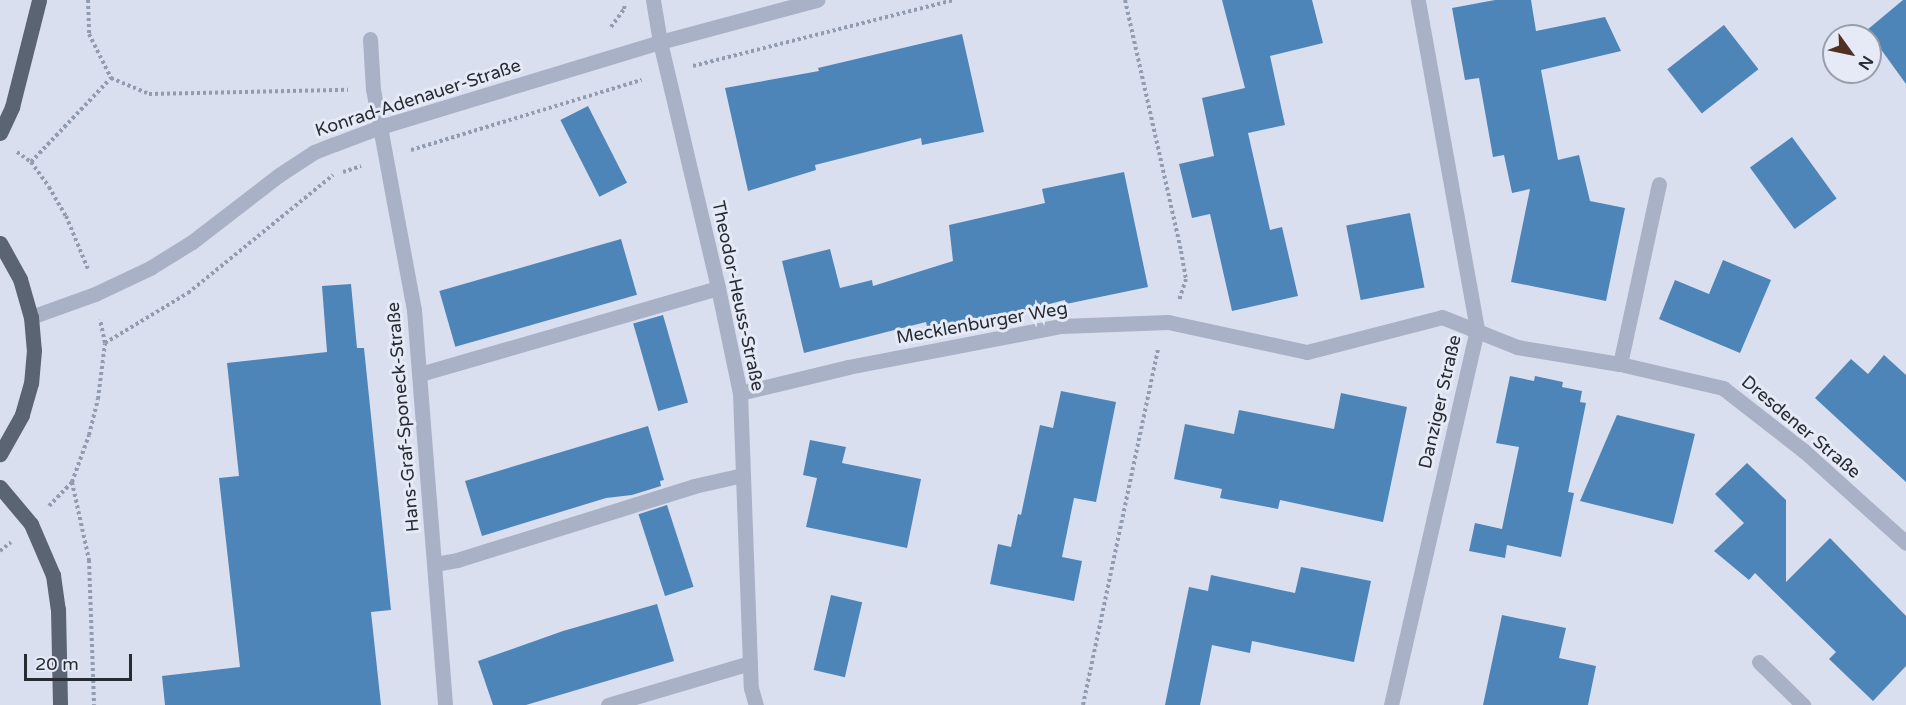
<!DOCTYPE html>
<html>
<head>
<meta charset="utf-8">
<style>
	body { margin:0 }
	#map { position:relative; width:1906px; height:705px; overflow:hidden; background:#dadfef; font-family:"Varela Round",sans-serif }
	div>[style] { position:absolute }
	.building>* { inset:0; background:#4e85b9; transform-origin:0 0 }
	.path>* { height:4px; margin-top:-2px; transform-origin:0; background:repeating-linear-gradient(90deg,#929cb1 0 3px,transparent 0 6px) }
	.minor>* { height:15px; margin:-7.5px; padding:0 7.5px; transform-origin:7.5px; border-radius:7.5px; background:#a8b1c5 }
	.major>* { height:15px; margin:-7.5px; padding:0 7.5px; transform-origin:7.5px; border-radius:7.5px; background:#5a6473 }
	span { translate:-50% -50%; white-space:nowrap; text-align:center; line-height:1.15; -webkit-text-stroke:6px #e6eaf7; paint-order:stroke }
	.street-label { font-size:18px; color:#272c33 }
	.north { position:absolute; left:1822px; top:24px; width:60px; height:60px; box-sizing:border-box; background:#e6eaf7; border:2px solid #9a9ea9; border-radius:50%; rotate:123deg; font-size:16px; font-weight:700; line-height:24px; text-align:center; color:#272c33 }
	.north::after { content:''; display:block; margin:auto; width:21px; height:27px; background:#503021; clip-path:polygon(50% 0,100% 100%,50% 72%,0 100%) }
	.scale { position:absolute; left:24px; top:654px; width:108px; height:27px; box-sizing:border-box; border:3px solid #272c33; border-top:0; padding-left:8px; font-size:18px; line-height:21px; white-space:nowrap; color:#272c33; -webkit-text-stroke:4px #e6eaf7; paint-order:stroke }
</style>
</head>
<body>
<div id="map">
	<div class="building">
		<div style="clip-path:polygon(1222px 0,1312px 0,1323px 43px,1270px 56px,1285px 125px,1248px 133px,1270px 230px,1282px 227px,1298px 296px,1232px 311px,1210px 214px,1192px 218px,1179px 164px,1214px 156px,1202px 98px,1245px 88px)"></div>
		<div style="clip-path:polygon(1495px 0,1531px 0,1536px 31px,1605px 17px,1621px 51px,1541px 70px,1558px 160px,1579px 155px,1590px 201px,1625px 208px,1606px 301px,1511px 282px,1530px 189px,1512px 193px,1504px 155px,1493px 157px,1479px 78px,1465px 80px,1452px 8px)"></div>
		<div style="clip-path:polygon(1903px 0,1906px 0,1906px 84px,1867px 30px)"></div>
		<div style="left:1724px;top:25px;width:56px;height:72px;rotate:52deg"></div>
		<div style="clip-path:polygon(962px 34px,984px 132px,922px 145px,921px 138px,815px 165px,816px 170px,748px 191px,725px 88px,819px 71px,818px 68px)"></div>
		<div style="left:588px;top:106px;width:86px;height:31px;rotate:63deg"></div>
		<div style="left:1792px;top:137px;width:76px;height:52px;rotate:54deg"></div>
		<div style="clip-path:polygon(1124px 172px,1148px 287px,1066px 304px,1065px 300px,929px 335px,926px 322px,804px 353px,782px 261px,830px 249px,840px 288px,872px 280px,873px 286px,953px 261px,949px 225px,1045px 203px,1042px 189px)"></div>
		<div style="left:1410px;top:213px;width:76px;height:65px;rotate:79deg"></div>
		<div style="left:621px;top:239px;width:58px;height:189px;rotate:74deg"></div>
		<div style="clip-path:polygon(1723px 260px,1771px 280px,1740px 353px,1659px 319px,1675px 280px,1709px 294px)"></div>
		<div style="clip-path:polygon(351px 284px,357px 348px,364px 348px,391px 610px,371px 612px,381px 705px,165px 705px,162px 676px,240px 667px,219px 478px,239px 476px,227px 363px,327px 352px,322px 286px)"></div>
		<div style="left:663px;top:315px;width:91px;height:31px;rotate:74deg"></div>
		<div style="clip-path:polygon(1884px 355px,1906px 375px,1906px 482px,1815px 398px,1851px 359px,1868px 374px)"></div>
		<div style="clip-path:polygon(1510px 376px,1534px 381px,1535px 376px,1563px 382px,1562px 387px,1582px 391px,1580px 402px,1586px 403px,1568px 492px,1574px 493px,1561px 557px,1507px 545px,1505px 558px,1469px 551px,1475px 523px,1502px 529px,1519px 447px,1496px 443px)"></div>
		<div style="clip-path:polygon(1061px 391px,1116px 402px,1096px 502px,1074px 498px,1062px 557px,1082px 561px,1074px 601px,990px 584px,998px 544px,1011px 547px,1018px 514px,1021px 515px,1040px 425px,1053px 428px)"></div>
		<div style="clip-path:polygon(1341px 393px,1407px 407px,1383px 522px,1280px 500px,1278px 509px,1220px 498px,1222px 489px,1174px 479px,1185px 424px,1234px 434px,1239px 410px,1334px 429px)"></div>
		<div style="clip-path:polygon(1617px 415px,1695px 434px,1673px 524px,1580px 501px)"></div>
		<div style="clip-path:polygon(648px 426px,664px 480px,660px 481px,661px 486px,632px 495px,606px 498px,482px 536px,465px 481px)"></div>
		<div style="clip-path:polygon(810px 440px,846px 447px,842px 463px,921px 479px,907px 548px,806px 527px,817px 478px,803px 475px)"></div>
		<div style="clip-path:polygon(1747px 463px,1786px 500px,1786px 582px,1830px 538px,1906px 616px,1906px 666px,1873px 701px,1829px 659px,1836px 652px,1755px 573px,1749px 580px,1714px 551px,1744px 523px,1715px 494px)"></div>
		<div style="left:667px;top:505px;width:86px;height:30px;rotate:72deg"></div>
		<div style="clip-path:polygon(1301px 567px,1371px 581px,1354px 662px,1252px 641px,1250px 653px,1212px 645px,1200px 705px,1165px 705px,1189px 587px,1208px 591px,1211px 575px,1295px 593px)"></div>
		<div style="left:831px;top:595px;width:32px;height:77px;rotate:13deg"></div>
		<div style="clip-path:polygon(657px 604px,674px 661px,526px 705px,493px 705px,478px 661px,563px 631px)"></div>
		<div style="clip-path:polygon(1502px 615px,1566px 628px,1559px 658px,1596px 666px,1588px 705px,1483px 705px)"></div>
	</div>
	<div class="path">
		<div style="left:88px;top:0;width:34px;rotate:88deg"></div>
		<div style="left:89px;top:34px;width:49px;rotate:63.4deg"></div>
		<div style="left:111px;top:78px;width:41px;rotate:22.8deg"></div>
		<div style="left:149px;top:94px;width:199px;rotate:-1.2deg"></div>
		<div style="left:1125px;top:0;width:257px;rotate:77.4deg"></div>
		<div style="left:1181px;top:251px;width:28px;rotate:80deg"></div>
		<div style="left:1186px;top:279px;width:22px;rotate:108deg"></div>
		<div style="left:611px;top:27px;width:22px;rotate:-54deg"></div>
		<div style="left:624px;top:9px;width:6px;rotate:-81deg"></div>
		<div style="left:693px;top:66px;width:269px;rotate:-14.2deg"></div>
		<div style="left:411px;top:150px;width:241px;rotate:-16.9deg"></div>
		<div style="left:17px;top:152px;width:17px;rotate:36deg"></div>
		<div style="left:31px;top:162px;width:31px;rotate:54deg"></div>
		<div style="left:49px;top:187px;width:34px;rotate:60deg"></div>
		<div style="left:66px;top:216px;width:57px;rotate:67.5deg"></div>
		<div style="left:31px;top:162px;width:116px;rotate:-46.4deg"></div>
		<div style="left:343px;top:172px;width:19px;rotate:-18deg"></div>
		<div style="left:105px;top:343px;width:97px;rotate:-31.1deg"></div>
		<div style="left:188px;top:293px;width:187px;rotate:-39.1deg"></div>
		<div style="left:72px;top:482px;width:80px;rotate:77.7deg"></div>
		<div style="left:89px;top:560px;width:145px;rotate:88deg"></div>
		<div style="left:49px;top:506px;width:33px;rotate:-46deg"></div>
		<div style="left:72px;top:482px;width:50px;rotate:-70.1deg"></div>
		<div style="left:89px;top:435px;width:37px;rotate:-76deg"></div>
		<div style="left:98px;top:399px;width:56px;rotate:-82.9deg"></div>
		<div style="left:105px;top:343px;width:24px;rotate:-102deg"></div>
		<div style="left:0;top:551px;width:14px;rotate:-39deg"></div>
		<div style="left:1083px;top:705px;width:365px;rotate:-78.1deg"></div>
	</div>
	<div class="minor">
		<div style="left:653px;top:0;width:43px;rotate:80.5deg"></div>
		<div style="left:660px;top:42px;width:253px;rotate:76.7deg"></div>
		<div style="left:718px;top:288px;width:107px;rotate:78.2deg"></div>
		<div style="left:740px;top:393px;width:295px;rotate:87.9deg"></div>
		<div style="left:751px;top:688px;width:18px;rotate:74deg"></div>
		<div style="left:370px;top:39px;width:50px;rotate:86.6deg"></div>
		<div style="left:373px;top:89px;width:225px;rotate:79.5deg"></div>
		<div style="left:414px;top:310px;width:396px;rotate:85.5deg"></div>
		<div style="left:31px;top:317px;width:68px;rotate:-19.8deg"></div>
		<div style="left:95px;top:294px;width:61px;rotate:-25.3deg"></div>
		<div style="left:150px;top:268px;width:49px;rotate:-31.8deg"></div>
		<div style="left:192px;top:242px;width:110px;rotate:-37.6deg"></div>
		<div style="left:279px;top:175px;width:42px;rotate:-33.3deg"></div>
		<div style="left:314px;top:152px;width:22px;rotate:-21deg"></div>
		<div style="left:335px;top:144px;width:48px;rotate:-20.7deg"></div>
		<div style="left:380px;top:127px;width:293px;rotate:-16.9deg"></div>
		<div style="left:660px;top:42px;width:163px;rotate:-15deg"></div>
		<div style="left:1620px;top:364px;width:184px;rotate:-77.8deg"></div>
		<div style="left:420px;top:374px;width:310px;rotate:-16.1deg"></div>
		<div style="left:740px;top:393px;width:111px;rotate:-13.5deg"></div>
		<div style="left:848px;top:367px;width:217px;rotate:-10.9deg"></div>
		<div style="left:1061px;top:326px;width:107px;rotate:-2.1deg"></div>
		<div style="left:1168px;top:322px;width:142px;rotate:12.2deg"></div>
		<div style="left:1307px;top:352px;width:139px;rotate:-14.5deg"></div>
		<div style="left:1442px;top:317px;width:81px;rotate:21.8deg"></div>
		<div style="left:1517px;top:347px;width:104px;rotate:9.4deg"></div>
		<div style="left:1620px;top:364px;width:106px;rotate:13.1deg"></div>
		<div style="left:1723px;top:388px;width:103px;rotate:37.9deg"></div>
		<div style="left:1804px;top:451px;width:137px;rotate:42deg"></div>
		<div style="left:435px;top:564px;width:22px;rotate:-10deg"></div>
		<div style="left:457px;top:560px;width:248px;rotate:-17.3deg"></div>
		<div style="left:694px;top:486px;width:50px;rotate:-12.7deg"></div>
		<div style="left:1759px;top:662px;width:62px;rotate:44.3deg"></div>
		<div style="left:608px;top:705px;width:148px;rotate:-16.5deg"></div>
		<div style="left:1391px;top:705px;width:386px;rotate:-77.1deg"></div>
		<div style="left:1477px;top:329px;width:334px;rotate:-100.2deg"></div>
	</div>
	<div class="major">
		<div style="left:0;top:133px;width:29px;rotate:-65deg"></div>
		<div style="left:12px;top:107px;width:110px;rotate:-75.8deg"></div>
		<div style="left:0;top:243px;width:41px;rotate:60.9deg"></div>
		<div style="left:20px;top:279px;width:40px;rotate:74deg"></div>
		<div style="left:31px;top:317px;width:33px;rotate:85deg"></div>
		<div style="left:34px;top:350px;width:33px;rotate:95deg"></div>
		<div style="left:31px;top:383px;width:33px;rotate:106deg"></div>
		<div style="left:22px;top:415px;width:45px;rotate:119.4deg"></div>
		<div style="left:0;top:487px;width:48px;rotate:50deg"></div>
		<div style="left:31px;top:524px;width:56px;rotate:66.7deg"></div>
		<div style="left:53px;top:575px;width:34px;rotate:82deg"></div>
		<div style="left:58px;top:609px;width:96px;rotate:88.8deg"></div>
	</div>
	<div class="street-label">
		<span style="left:418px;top:98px;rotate:-18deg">Konrad-Adenauer-Straße</span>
		<span style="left:738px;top:296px;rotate:78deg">Theodor-Heuss-Straße</span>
		<span style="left:982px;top:323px;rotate:-10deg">Mecklenburger Weg</span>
		<span style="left:1440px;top:402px;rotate:-77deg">Danziger Straße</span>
		<span style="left:403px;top:417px;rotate:-95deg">Hans-Graf-Sponeck-Straße</span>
		<span style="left:1801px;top:427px;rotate:40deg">Dresdener Straße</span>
	</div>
	<div class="north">N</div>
	<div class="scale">20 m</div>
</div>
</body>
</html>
